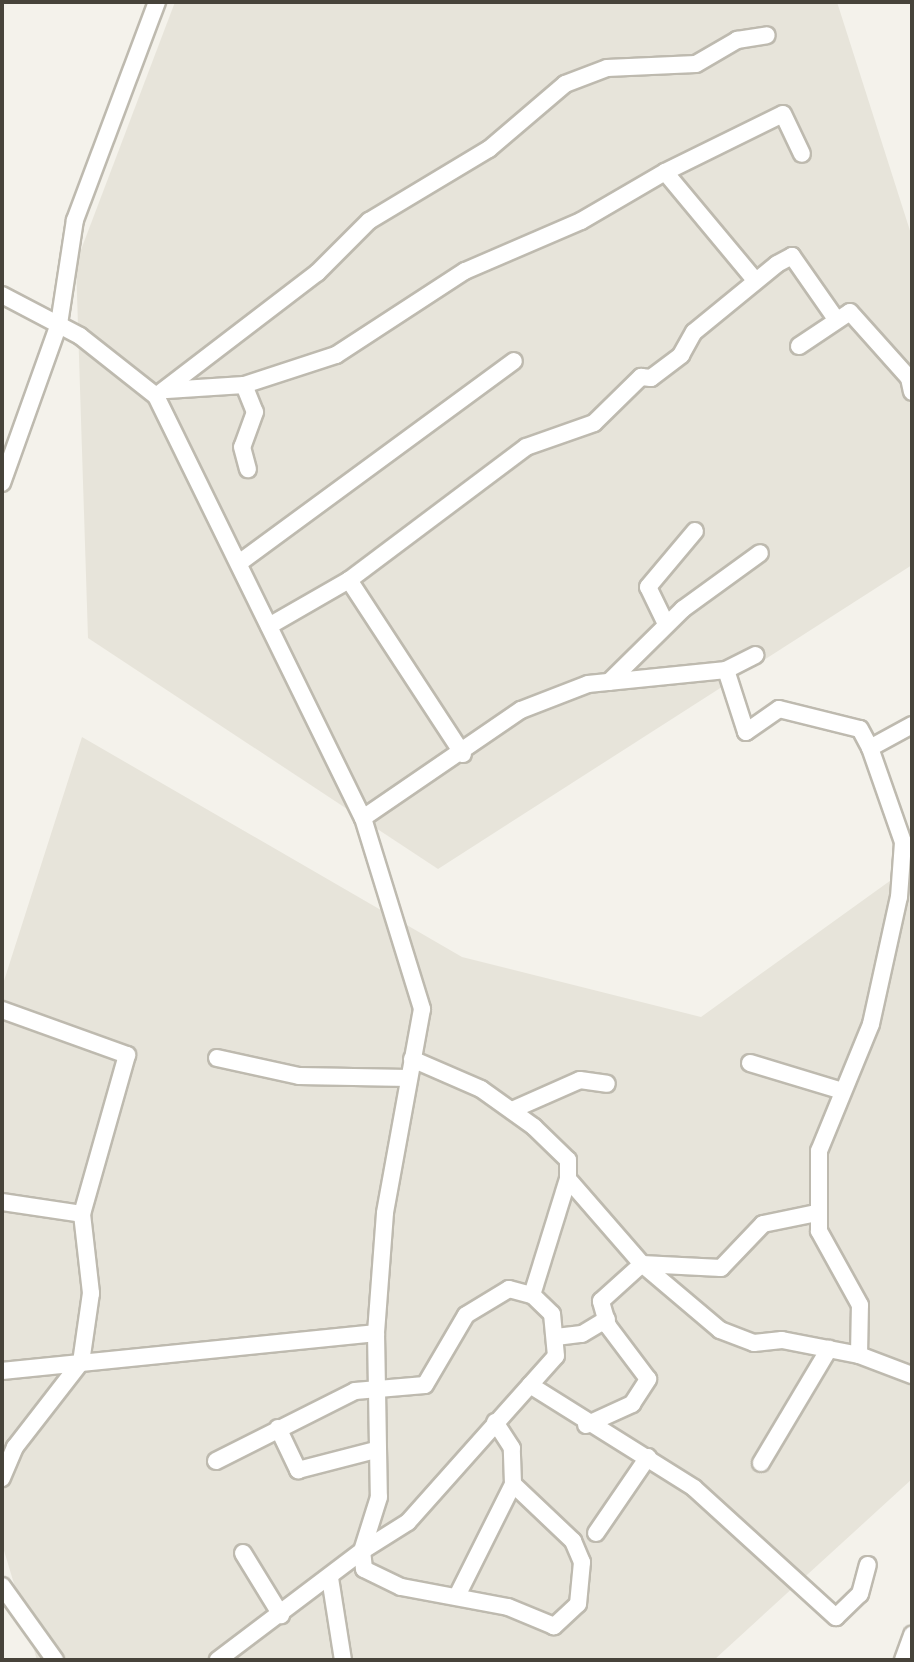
<!DOCTYPE html>
<html>
<head>
<meta charset="utf-8">
<style>
	body { margin:0 }
	#map { position:relative; width:914px; height:1662px; overflow:hidden; background:#f4f2eb; font-family:Figtree,sans-serif }
	div>[style] { position:absolute }
	.residential>* { inset:0; background:#e7e4da }
	.roads { filter:drop-shadow(2px 0 #bebaaf) drop-shadow(-2px 0 #bebaaf) drop-shadow(0 2px #bebaaf) drop-shadow(0 -2px #bebaaf) }
	.street>* { height:16px; margin:-8px; padding:0 8px; transform-origin:8px; border-radius:8px; background:#fff }
	span { translate:-50% -50%; white-space:nowrap; text-align:center; line-height:1.15; -webkit-text-stroke:8px #fff; paint-order:stroke }
	.frame { position:absolute; inset:0; border:4px solid #47433a; pointer-events:none }
</style>
</head>
<body>
<div id="map">
	<div class="residential">
		<div style="clip-path:polygon(175px 2px,837px 2px,912px 237px,912px 565px,438px 869px,88px 638px,76px 263px)"></div>
		<div style="clip-path:polygon(82px 737px,462px 957px,701px 1017px,912px 865px,912px 1479px,714px 1660px,37px 1660px,2px 1544px,2px 987px)"></div>
	</div>
	<div class="roads">
		<div class="street">
			<div style="left:665px;top:172px;width:131px;rotate:-26.2deg"></div>
			<div style="left:783px;top:114px;width:44px;rotate:64.6deg"></div>
			<div style="left:2px;top:295px;width:88px;rotate:27.7deg"></div>
			<div style="left:80px;top:336px;width:97px;rotate:38.3deg"></div>
			<div style="left:156px;top:396px;width:470px;rotate:63.9deg"></div>
			<div style="left:363px;top:818px;width:200px;rotate:72.8deg"></div>
			<div style="left:422px;top:1009px;width:207px;rotate:100.3deg"></div>
			<div style="left:385px;top:1213px;width:120px;rotate:94.3deg"></div>
			<div style="left:376px;top:1333px;width:164px;rotate:89deg"></div>
			<div style="left:379px;top:1497px;width:57px;rotate:107.5deg"></div>
			<div style="left:362px;top:1551px;width:181px;rotate:142.9deg"></div>
			<div style="left:799px;top:346px;width:61px;rotate:-33.7deg"></div>
			<div style="left:850px;top:312px;width:89px;rotate:48.2deg"></div>
			<div style="left:909px;top:378px;width:14px;rotate:78deg"></div>
			<div style="left:244px;top:385px;width:29px;rotate:68deg"></div>
			<div style="left:255px;top:412px;width:37px;rotate:110deg"></div>
			<div style="left:242px;top:447px;width:23px;rotate:75deg"></div>
			<div style="left:167px;top:390px;width:77px;rotate:-3.7deg"></div>
			<div style="left:244px;top:385px;width:97px;rotate:-18.1deg"></div>
			<div style="left:336px;top:355px;width:154px;rotate:-33.1deg"></div>
			<div style="left:465px;top:271px;width:126px;rotate:-23.3deg"></div>
			<div style="left:581px;top:221px;width:97px;rotate:-30.3deg"></div>
			<div style="left:665px;top:172px;width:141px;rotate:50.2deg"></div>
			<div style="left:156px;top:396px;width:203px;rotate:-37.4deg"></div>
			<div style="left:317px;top:273px;width:74px;rotate:-45deg"></div>
			<div style="left:369px;top:221px;width:140px;rotate:-31deg"></div>
			<div style="left:489px;top:149px;width:100px;rotate:-40.5deg"></div>
			<div style="left:565px;top:84px;width:45px;rotate:-20.9deg"></div>
			<div style="left:607px;top:68px;width:89px;rotate:-2.6deg"></div>
			<div style="left:696px;top:64px;width:48px;rotate:-30.3deg"></div>
			<div style="left:737px;top:40px;width:30px;rotate:-9deg"></div>
			<div style="left:2px;top:483px;width:169px;rotate:-70.3deg"></div>
			<div style="left:59px;top:324px;width:105px;rotate:-81.3deg"></div>
			<div style="left:75px;top:220px;width:233px;rotate:-69.4deg"></div>
			<div style="left:239px;top:563px;width:341px;rotate:-36.3deg"></div>
			<div style="left:349px;top:580px;width:208px;rotate:56.8deg"></div>
			<div style="left:666px;top:624px;width:41px;rotate:-115.9deg"></div>
			<div style="left:648px;top:587px;width:73px;rotate:-50deg"></div>
			<div style="left:269px;top:626px;width:92px;rotate:-29.9deg"></div>
			<div style="left:349px;top:580px;width:221px;rotate:-36.9deg"></div>
			<div style="left:526px;top:447px;width:72px;rotate:-19.4deg"></div>
			<div style="left:594px;top:423px;width:66px;rotate:-44.4deg"></div>
			<div style="left:641px;top:377px;width:10px;rotate:6deg"></div>
			<div style="left:651px;top:378px;width:38px;rotate:-37deg"></div>
			<div style="left:681px;top:355px;width:26px;rotate:-61deg"></div>
			<div style="left:694px;top:332px;width:107px;rotate:-39.3deg"></div>
			<div style="left:777px;top:264px;width:17px;rotate:-28deg"></div>
			<div style="left:792px;top:256px;width:77px;rotate:55.1deg"></div>
			<div style="left:726px;top:670px;width:33px;rotate:-27deg"></div>
			<div style="left:609px;top:682px;width:104px;rotate:-44.6deg"></div>
			<div style="left:683px;top:609px;width:95px;rotate:-36deg"></div>
			<div style="left:363px;top:818px;width:191px;rotate:-34.4deg"></div>
			<div style="left:521px;top:710px;width:72px;rotate:-21.2deg"></div>
			<div style="left:588px;top:684px;width:139px;rotate:-5.8deg"></div>
			<div style="left:726px;top:670px;width:65px;rotate:72.1deg"></div>
			<div style="left:746px;top:732px;width:40px;rotate:-34.9deg"></div>
			<div style="left:779px;top:709px;width:83px;rotate:13.9deg"></div>
			<div style="left:860px;top:729px;width:21px;rotate:62deg"></div>
			<div style="left:2px;top:1010px;width:133px;rotate:19.8deg"></div>
			<div style="left:127px;top:1055px;width:165px;rotate:105.8deg"></div>
			<div style="left:82px;top:1214px;width:80px;rotate:83.5deg"></div>
			<div style="left:91px;top:1293px;width:70px;rotate:98.2deg"></div>
			<div style="left:81px;top:1362px;width:108px;rotate:127.8deg"></div>
			<div style="left:15px;top:1447px;width:34px;rotate:113deg"></div>
			<div style="left:217px;top:1058px;width:84px;rotate:12.4deg"></div>
			<div style="left:299px;top:1076px;width:109px;rotate:1.1deg"></div>
			<div style="left:412px;top:1059px;width:75px;rotate:23.5deg"></div>
			<div style="left:481px;top:1089px;width:65px;rotate:35.6deg"></div>
			<div style="left:534px;top:1127px;width:47px;rotate:44.1deg"></div>
			<div style="left:568px;top:1160px;width:19px;rotate:90deg"></div>
			<div style="left:568px;top:1179px;width:113px;rotate:49deg"></div>
			<div style="left:642px;top:1264px;width:102px;rotate:40.2deg"></div>
			<div style="left:720px;top:1330px;width:36px;rotate:21deg"></div>
			<div style="left:754px;top:1343px;width:28px;rotate:-6deg"></div>
			<div style="left:782px;top:1340px;width:78px;rotate:11deg"></div>
			<div style="left:859px;top:1355px;width:57px;rotate:20.7deg"></div>
			<div style="left:750px;top:1063px;width:97px;rotate:16.8deg"></div>
			<div style="left:512px;top:1110px;width:74px;rotate:-23.8deg"></div>
			<div style="left:580px;top:1080px;width:27px;rotate:8deg"></div>
			<div style="left:2px;top:1202px;width:81px;rotate:8.5deg"></div>
			<div style="left:556px;top:1337px;width:26px;rotate:-7deg"></div>
			<div style="left:582px;top:1334px;width:29px;rotate:-31deg"></div>
			<div style="left:859px;top:1355px;width:50px;rotate:-88.9deg"></div>
			<div style="left:860px;top:1305px;width:85px;rotate:-119deg"></div>
			<div style="left:819px;top:1231px;width:80px;rotate:-90deg"></div>
			<div style="left:819px;top:1151px;width:137px;rotate:-67.7deg"></div>
			<div style="left:871px;top:1024px;width:130px;rotate:-77.6deg"></div>
			<div style="left:899px;top:897px;width:55px;rotate:-85.8deg"></div>
			<div style="left:903px;top:842px;width:100px;rotate:-109.3deg"></div>
			<div style="left:870px;top:748px;width:48px;rotate:-28.7deg"></div>
			<div style="left:2px;top:1371px;width:376px;rotate:-5.8deg"></div>
			<div style="left:530px;top:1385px;width:194px;rotate:32.1deg"></div>
			<div style="left:694px;top:1488px;width:192px;rotate:42.3deg"></div>
			<div style="left:836px;top:1617px;width:33px;rotate:-44deg"></div>
			<div style="left:860px;top:1594px;width:30px;rotate:-75deg"></div>
			<div style="left:586px;top:1425px;width:51px;rotate:-24.5deg"></div>
			<div style="left:632px;top:1404px;width:30px;rotate:-57deg"></div>
			<div style="left:648px;top:1379px;width:66px;rotate:-127deg"></div>
			<div style="left:608px;top:1326px;width:26px;rotate:-106deg"></div>
			<div style="left:601px;top:1301px;width:55px;rotate:-42.1deg"></div>
			<div style="left:642px;top:1264px;width:79px;rotate:2.9deg"></div>
			<div style="left:721px;top:1268px;width:61px;rotate:-46.3deg"></div>
			<div style="left:763px;top:1224px;width:54px;rotate:-11.7deg"></div>
			<div style="left:278px;top:1428px;width:47px;rotate:64.5deg"></div>
			<div style="left:298px;top:1470px;width:81px;rotate:-14.4deg"></div>
			<div style="left:216px;top:1461px;width:156px;rotate:-26.7deg"></div>
			<div style="left:355px;top:1391px;width:70px;rotate:-4.9deg"></div>
			<div style="left:425px;top:1385px;width:81px;rotate:-59.6deg"></div>
			<div style="left:466px;top:1315px;width:50px;rotate:-31.2deg"></div>
			<div style="left:509px;top:1289px;width:24px;rotate:15deg"></div>
			<div style="left:761px;top:1463px;width:133px;rotate:-59.2deg"></div>
			<div style="left:513px;top:1484px;width:83px;rotate:43.5deg"></div>
			<div style="left:573px;top:1541px;width:23px;rotate:67deg"></div>
			<div style="left:582px;top:1562px;width:42px;rotate:95.4deg"></div>
			<div style="left:578px;top:1604px;width:33px;rotate:137deg"></div>
			<div style="left:554px;top:1626px;width:50px;rotate:-157.6deg"></div>
			<div style="left:508px;top:1607px;width:109px;rotate:-169.4deg"></div>
			<div style="left:401px;top:1587px;width:41px;rotate:-154.1deg"></div>
			<div style="left:364px;top:1569px;width:18px;rotate:-96deg"></div>
			<div style="left:362px;top:1551px;width:54px;rotate:-32.2deg"></div>
			<div style="left:408px;top:1522px;width:222px;rotate:-48.3deg"></div>
			<div style="left:556px;top:1356px;width:42px;rotate:-95.4deg"></div>
			<div style="left:552px;top:1314px;width:28px;rotate:-136deg"></div>
			<div style="left:532px;top:1295px;width:121px;rotate:-72.8deg"></div>
			<div style="left:596px;top:1533px;width:92px;rotate:-55.6deg"></div>
			<div style="left:243px;top:1553px;width:73px;rotate:58.5deg"></div>
			<div style="left:330px;top:1578px;width:83px;rotate:81deg"></div>
			<div style="left:2px;top:1586px;width:91px;rotate:54.4deg"></div>
			<div style="left:457px;top:1596px;width:125px;rotate:-63.4deg"></div>
			<div style="left:513px;top:1484px;width:36px;rotate:-92deg"></div>
			<div style="left:512px;top:1448px;width:31px;rotate:-123deg"></div>
			<div style="left:903px;top:1660px;width:27px;rotate:-70deg"></div>
		</div>
	</div>
	<div class="frame"></div>
</div>
</body>
</html>
